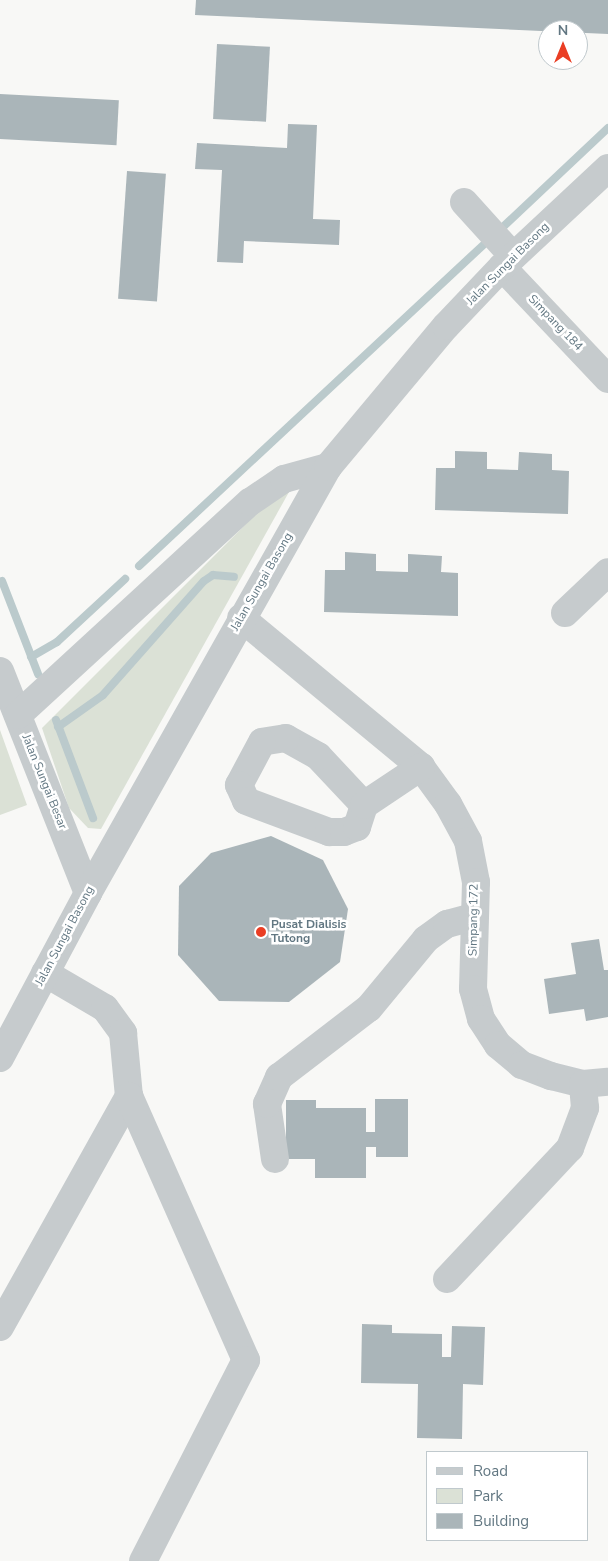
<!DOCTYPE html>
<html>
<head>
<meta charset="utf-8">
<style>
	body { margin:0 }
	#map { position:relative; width:608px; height:1561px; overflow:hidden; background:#f8f8f6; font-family:"Nunito Sans",sans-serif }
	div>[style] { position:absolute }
	.green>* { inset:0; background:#dbe1d6 }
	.stream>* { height:8px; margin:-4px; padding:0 4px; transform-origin:4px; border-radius:4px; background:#bbcacc }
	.building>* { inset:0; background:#aab5b9; transform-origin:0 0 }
	.minor>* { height:28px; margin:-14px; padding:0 14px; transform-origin:14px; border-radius:14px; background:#c6cbcd }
	.dots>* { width:14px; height:14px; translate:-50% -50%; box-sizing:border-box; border:2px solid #fff; border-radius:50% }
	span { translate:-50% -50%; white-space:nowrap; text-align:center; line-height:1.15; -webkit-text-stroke:5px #fff; paint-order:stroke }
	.street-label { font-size:12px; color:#627782 }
	.poi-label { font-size:12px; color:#627782; font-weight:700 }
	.left { translate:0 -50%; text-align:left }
	.legend { position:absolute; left:426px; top:1451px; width:162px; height:90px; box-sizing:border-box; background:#fff; border:1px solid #c0c9cd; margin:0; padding:6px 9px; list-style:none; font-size:15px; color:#627782 }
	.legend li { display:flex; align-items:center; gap:10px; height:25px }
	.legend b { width:25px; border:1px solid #c0c9cd }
	.north { position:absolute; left:538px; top:20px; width:50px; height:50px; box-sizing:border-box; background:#fff; border:1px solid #c0c9cd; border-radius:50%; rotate:0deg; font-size:14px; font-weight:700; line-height:20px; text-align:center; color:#627782 }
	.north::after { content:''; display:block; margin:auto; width:18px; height:22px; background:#ea3e24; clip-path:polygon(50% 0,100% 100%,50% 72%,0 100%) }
</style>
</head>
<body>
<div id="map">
	<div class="green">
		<div style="clip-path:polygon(289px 492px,101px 829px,88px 828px,69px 808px,42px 728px,274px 496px)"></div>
		<div style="clip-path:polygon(0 730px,27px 805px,0 815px)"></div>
	</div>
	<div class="stream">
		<div style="left:504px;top:226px;width:143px;rotate:-43.3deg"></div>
		<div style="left:139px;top:566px;width:475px;rotate:-43deg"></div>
		<div style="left:2px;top:581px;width:100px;rotate:68.8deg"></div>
		<div style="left:31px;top:657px;width:30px;rotate:-30deg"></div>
		<div style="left:57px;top:642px;width:93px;rotate:-42.8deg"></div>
		<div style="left:56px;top:720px;width:105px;rotate:69.3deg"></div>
		<div style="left:58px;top:727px;width:55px;rotate:-35.4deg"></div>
		<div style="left:103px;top:695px;width:152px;rotate:-48.5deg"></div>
		<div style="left:204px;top:581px;width:11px;rotate:-34deg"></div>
		<div style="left:213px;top:575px;width:21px;rotate:5deg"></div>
	</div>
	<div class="building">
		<div style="clip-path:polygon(196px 0,608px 0,608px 34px,195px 15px)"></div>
		<div style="left:217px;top:44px;width:53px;height:75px;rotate:3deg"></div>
		<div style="left:0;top:94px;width:119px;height:45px;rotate:3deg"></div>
		<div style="clip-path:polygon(288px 124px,317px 125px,313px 219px,340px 220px,339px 245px,244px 241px,243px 263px,217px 262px,222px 170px,195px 169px,197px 143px,287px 148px)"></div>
		<div style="left:127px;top:171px;width:39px;height:128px;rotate:4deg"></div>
		<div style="clip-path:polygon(455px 451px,487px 452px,487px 469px,518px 470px,519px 452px,552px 454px,552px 470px,569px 471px,568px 514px,435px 510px,436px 468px,455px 468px)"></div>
		<div style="clip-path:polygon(345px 552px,376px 554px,376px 571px,408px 572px,408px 554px,442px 556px,441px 572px,458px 573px,458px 616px,324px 612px,325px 570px,345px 570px)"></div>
		<div style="clip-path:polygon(271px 836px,323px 860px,348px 909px,340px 962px,289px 1002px,219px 1001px,178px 955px,179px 886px,211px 853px)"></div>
		<div style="clip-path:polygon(599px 939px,604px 970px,608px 970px,608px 1017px,586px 1021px,584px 1009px,549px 1014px,544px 979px,576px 974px,571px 943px)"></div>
		<div style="clip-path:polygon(375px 1099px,408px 1099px,408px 1157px,376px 1157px,376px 1147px,366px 1147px,366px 1178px,315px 1178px,315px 1159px,286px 1159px,286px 1100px,316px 1100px,316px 1108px,366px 1108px,366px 1132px,375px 1132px)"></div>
		<div style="clip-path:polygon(362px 1324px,392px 1325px,392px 1333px,442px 1334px,442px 1357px,451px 1357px,452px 1326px,485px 1327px,483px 1385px,463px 1384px,462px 1439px,417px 1438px,418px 1384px,361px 1383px)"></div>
	</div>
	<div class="minor">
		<div style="left:464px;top:202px;width:73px;rotate:47.8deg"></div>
		<div style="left:502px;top:267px;width:154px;rotate:46.6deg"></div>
		<div style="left:565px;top:613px;width:59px;rotate:-43.6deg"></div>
		<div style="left:241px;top:618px;width:234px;rotate:39.6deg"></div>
		<div style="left:421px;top:767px;width:46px;rotate:53.9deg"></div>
		<div style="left:448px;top:804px;width:42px;rotate:61.6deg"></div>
		<div style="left:468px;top:841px;width:42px;rotate:79deg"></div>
		<div style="left:476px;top:882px;width:107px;rotate:91.6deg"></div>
		<div style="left:473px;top:989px;width:31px;rotate:75deg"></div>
		<div style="left:481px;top:1019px;width:31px;rotate:57deg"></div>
		<div style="left:498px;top:1045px;width:31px;rotate:40deg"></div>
		<div style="left:522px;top:1065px;width:31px;rotate:21deg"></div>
		<div style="left:551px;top:1076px;width:33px;rotate:14deg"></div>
		<div style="left:583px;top:1084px;width:25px;rotate:-5deg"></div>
		<div style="left:0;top:671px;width:239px;rotate:68.4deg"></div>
		<div style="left:18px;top:715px;width:315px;rotate:-42.6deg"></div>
		<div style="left:250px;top:502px;width:41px;rotate:-34.1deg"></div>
		<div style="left:284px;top:479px;width:46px;rotate:-15.3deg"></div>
		<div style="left:364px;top:805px;width:67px;rotate:-133.2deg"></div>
		<div style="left:318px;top:756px;width:37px;rotate:-151deg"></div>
		<div style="left:286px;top:738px;width:24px;rotate:171deg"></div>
		<div style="left:262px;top:742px;width:49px;rotate:118.1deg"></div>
		<div style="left:239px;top:785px;width:17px;rotate:66deg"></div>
		<div style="left:246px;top:801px;width:89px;rotate:20.5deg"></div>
		<div style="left:329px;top:832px;width:15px"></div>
		<div style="left:344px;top:832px;width:14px;rotate:-21deg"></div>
		<div style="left:357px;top:827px;width:23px;rotate:-72deg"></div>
		<div style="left:364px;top:805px;width:69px;rotate:-33.7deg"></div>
		<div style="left:45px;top:973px;width:69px;rotate:30.3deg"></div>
		<div style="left:105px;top:1008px;width:31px;rotate:54deg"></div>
		<div style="left:123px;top:1033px;width:63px;rotate:84.6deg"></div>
		<div style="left:0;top:1058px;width:187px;rotate:-61.9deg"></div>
		<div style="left:88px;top:893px;width:489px;rotate:-60.6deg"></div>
		<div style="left:328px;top:467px;width:184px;rotate:-50.1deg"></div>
		<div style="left:446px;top:326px;width:81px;rotate:-46.5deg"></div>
		<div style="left:502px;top:267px;width:145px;rotate:-43deg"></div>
		<div style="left:275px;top:1159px;width:56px;rotate:-98.3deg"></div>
		<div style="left:267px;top:1104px;width:30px;rotate:-66deg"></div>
		<div style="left:279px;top:1077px;width:113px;rotate:-37.5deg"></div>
		<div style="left:369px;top:1008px;width:89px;rotate:-50.4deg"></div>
		<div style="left:426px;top:939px;width:26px;rotate:-36deg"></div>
		<div style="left:447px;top:924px;width:27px;rotate:-15deg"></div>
		<div style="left:447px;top:1279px;width:180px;rotate:-46.8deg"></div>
		<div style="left:570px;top:1148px;width:43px;rotate:-69.4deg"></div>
		<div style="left:585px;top:1108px;width:24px;rotate:-95deg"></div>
		<div style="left:0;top:1327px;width:265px;rotate:-60.8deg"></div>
		<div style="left:129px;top:1096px;width:289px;rotate:66.1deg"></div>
		<div style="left:246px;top:1360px;width:226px;rotate:117.1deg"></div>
	</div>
	<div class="dots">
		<div style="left:261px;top:932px;background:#ea3e24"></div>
	</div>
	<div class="street-label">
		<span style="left:508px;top:264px;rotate:-45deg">Jalan Sungai Basong</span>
		<span style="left:555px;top:323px;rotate:46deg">Simpang 184</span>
		<span style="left:262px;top:582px;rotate:-60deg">Jalan Sungai Basong</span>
		<span style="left:44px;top:782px;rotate:68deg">Jalan Sungai Besar</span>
		<span style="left:474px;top:920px;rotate:-89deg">Simpang 172</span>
		<span style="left:65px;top:936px;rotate:-62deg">Jalan Sungai Basong</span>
	</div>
	<div class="poi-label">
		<span class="left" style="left:271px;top:932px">Pusat Dialisis<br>Tutong</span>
	</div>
	<ul class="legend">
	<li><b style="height:6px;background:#c6cbcd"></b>Road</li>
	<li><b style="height:14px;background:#dbe1d6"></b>Park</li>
	<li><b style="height:14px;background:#aab5b9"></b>Building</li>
	</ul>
	<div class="north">N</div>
</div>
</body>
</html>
